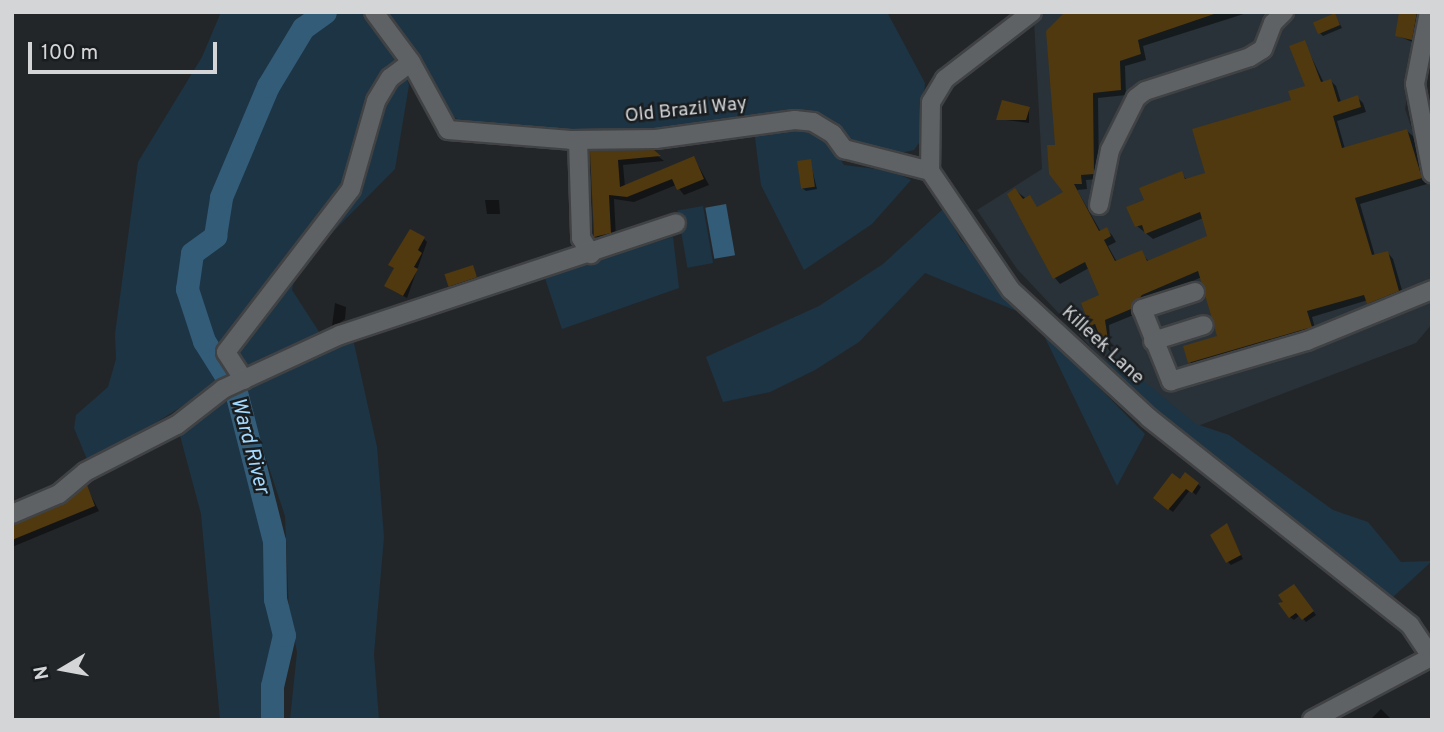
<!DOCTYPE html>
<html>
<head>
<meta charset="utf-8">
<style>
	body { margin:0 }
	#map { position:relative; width:1444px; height:732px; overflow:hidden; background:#232629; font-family:Overpass,sans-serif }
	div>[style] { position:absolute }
	.built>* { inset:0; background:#293238 }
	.green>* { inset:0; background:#1d3444; transform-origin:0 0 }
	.water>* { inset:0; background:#335c78; transform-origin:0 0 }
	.shadow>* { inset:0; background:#0007 }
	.river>* { height:23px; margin:-11.5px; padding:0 11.5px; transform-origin:11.5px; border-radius:11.5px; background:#335c78 }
	.building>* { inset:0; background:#50380f; transform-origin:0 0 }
	.roads { filter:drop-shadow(2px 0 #404244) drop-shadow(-2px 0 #404244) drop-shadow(0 2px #404244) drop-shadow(0 -2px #404244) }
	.minor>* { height:18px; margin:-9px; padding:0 9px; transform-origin:9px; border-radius:9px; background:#5f6265 }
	span { translate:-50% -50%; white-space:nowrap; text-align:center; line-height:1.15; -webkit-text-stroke:5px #1a1d1f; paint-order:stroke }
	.street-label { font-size:19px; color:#d3d5d7 }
	.water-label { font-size:21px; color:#a4d9ff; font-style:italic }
	.frame { position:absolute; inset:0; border:14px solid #d3d5d7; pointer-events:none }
	.north { position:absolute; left:28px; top:634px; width:70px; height:70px; -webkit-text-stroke:5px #1a1d1f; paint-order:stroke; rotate:260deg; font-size:19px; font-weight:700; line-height:28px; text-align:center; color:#d3d5d7 }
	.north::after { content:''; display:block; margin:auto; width:24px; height:32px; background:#d3d5d7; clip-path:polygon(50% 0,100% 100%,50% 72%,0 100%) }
	.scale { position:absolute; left:28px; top:42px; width:189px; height:32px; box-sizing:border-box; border:4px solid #d3d5d7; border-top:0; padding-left:9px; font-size:21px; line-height:24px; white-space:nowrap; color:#d3d5d7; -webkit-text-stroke:5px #1a1d1f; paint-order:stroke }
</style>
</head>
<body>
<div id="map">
	<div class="built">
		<div style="clip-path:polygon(1043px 12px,1422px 12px,1405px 109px,1432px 187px,1432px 324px,1416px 343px,1174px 435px,1017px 269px,977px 210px,1042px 169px,1034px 20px)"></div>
	</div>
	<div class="green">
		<div style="clip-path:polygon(221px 12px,316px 12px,299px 25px,261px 81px,235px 135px,211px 228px,183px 253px,182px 291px,192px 335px,218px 384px,89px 464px,74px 428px,76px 415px,108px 387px,116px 359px,115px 334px,138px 162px,202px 57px)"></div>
		<div style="clip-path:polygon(331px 12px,367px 12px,396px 52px,409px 85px,395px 169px,322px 243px,315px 245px,295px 275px,292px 290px,323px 338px,232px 380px,206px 339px,189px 289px,194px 253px,218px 237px,224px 199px,271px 87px,304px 30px)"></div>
		<div style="clip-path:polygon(383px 12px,887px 12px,925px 83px,921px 140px,914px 150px,896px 154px,854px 143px,830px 124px,806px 113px,751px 116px,650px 133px,556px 133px,464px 123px,446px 112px)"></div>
		<div style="clip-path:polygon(805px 126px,828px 140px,844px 165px,892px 171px,911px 180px,872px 224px,804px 270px,761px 185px,754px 130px,777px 132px)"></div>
		<div style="left:703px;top:206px;width:58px;height:26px;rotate:80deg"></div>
		<div style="clip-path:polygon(944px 208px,961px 240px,1036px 319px,1079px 367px,1145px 434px,1117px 486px,1036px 319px,925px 273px,859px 342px,815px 370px,770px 392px,723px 402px,706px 357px,819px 306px,883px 264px)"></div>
		<div style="clip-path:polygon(673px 237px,679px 288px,562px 329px,544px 275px)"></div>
		<div style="clip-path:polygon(353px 339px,377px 447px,384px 537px,374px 654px,379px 720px,290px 720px,297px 652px,289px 612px,285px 516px,242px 386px)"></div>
		<div style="clip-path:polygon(1118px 360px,1196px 424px,1229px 435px,1333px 510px,1368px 522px,1401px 562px,1432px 561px,1393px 597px,1161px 425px,1100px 362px)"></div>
		<div style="clip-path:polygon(230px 392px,271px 539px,272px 603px,279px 633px,270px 720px,220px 720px,201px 514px,178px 428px)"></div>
	</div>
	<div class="water">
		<div style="left:726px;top:204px;width:52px;height:21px;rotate:80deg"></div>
	</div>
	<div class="shadow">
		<div style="clip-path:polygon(1067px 12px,1250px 12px,1143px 46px,1146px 60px,1125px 66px,1126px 95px,1098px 98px,1099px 179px,1086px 180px,1087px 189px,1077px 190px,1101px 232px,1106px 229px,1112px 235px,1116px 242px,1108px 246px,1117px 262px,1141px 252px,1149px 262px,1209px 237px,1203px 218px,1153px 239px,1137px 226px,1146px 201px,1181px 173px,1187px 180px,1207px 174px,1307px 87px,1304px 42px,1324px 83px,1331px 81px,1336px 86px,1341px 102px,1357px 97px,1363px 103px,1366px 112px,1337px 121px,1345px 149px,1407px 131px,1413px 136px,1427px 184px,1360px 204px,1375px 256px,1388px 253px,1393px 259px,1404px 297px,1374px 309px,1368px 300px,1312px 317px,1316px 332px,1195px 368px,1190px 362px,1220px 337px,1202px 277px,1148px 300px,1136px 314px,1109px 325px,1111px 353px,1092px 325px,1101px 296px,1089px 268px,1060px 284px,1055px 278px,1015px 190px,1038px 208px,1066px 193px,1057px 146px)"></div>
		<div style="clip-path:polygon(1401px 12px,1427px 12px,1417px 44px,1396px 35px)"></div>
		<div style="clip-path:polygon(1335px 15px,1342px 28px,1323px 36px,1320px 33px)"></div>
		<div style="clip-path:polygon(1029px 109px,1029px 123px,998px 119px)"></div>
		<div style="clip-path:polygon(653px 152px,664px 161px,623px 165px,625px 187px,694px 158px,709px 185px,684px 195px,676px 185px,634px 202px,614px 199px,616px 238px,600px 240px,594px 234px,592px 153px)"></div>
		<div style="clip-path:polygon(810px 161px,817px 189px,806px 191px,802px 188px)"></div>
		<div style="clip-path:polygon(485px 200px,499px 200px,500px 214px,487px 214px)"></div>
		<div style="clip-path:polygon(424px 239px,427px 242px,407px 298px,390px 289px)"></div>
		<div style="clip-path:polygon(472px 267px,479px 281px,453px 289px,450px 286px)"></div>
		<div style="clip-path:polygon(335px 303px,346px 307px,345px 319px,334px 327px,344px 326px,335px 329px,332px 326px)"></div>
		<div style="clip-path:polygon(1186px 474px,1201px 487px,1196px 495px,1190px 490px,1173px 512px,1158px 501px)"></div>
		<div style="clip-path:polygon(87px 488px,99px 511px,12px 547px,12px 525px,65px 506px)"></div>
		<div style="clip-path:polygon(1227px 525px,1243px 559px,1231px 565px,1228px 562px)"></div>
		<div style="clip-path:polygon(1297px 589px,1316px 615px,1306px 622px,1300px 615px,1294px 620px,1290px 617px)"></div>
		<div style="clip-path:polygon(1381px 709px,1392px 720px,1372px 718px)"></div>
	</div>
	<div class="river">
		<div style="left:272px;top:720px;width:34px;rotate:-90deg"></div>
		<div style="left:272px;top:686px;width:52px;rotate:-76.8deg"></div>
		<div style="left:284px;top:635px;width:37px;rotate:-104deg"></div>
		<div style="left:275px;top:599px;width:58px;rotate:-91deg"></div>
		<div style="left:274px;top:541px;width:154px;rotate:-104.3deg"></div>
		<div style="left:236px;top:392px;width:60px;rotate:-122.1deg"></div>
		<div style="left:204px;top:341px;width:55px;rotate:-108.1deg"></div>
		<div style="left:187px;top:289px;width:36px;rotate:-82deg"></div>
		<div style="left:192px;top:253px;width:29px;rotate:-36deg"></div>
		<div style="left:215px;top:236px;width:39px;rotate:-81deg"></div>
		<div style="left:221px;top:197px;width:121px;rotate:-67.1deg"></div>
		<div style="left:268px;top:86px;width:68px;rotate:-58.9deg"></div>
		<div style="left:303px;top:28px;width:27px;rotate:-36deg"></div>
	</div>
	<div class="building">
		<div style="clip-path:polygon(1065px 12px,1220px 12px,1138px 40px,1141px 54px,1120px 61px,1121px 90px,1093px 93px,1094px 174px,1081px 175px,1082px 184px,1074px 184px,1099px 231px,1107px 227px,1111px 236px,1104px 240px,1115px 261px,1142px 250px,1147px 261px,1207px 236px,1200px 212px,1145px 234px,1142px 225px,1135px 227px,1126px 207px,1144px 200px,1139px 188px,1182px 171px,1185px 179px,1205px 173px,1192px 129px,1291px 100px,1288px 91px,1305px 86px,1289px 46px,1305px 40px,1321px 82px,1331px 79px,1338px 102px,1358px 95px,1361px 107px,1333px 116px,1342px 148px,1407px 129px,1422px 178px,1355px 198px,1372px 255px,1388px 251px,1399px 291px,1367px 304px,1364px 295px,1307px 311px,1312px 327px,1188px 363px,1183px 346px,1217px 336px,1198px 271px,1142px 295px,1131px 309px,1105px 320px,1109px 347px,1104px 348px,1095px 324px,1090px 326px,1081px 303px,1099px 295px,1085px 262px,1053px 279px,1007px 194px,1015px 188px,1023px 199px,1030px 195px,1037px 207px,1063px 192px,1049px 174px,1047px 145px,1055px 145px,1046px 31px)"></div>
		<div style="clip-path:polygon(1399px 12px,1417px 12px,1412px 40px,1395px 36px)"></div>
		<div style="left:1335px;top:13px;width:13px;height:24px;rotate:67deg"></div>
		<div style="clip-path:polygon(1002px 100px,1030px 107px,1026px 120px,996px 120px)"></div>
		<div style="clip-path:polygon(654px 150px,661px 156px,618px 160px,620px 187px,694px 156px,704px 179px,677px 190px,672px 179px,627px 197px,609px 195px,611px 233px,594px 237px,590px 151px)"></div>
		<div style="left:811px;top:159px;width:28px;height:14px;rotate:82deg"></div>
		<div style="clip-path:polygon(410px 229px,425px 237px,418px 250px,422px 253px,414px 267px,418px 269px,403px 296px,384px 286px,394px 268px,388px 265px)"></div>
		<div style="left:473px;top:265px;width:13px;height:30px;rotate:72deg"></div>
		<div style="clip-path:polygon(1185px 472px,1199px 483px,1192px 493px,1186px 489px,1168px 510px,1153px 498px,1172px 473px,1180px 479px)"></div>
		<div style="clip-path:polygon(87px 485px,95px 506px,12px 540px,12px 525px,63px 504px)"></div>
		<div style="clip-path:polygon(1227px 523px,1241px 555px,1226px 563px,1210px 535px)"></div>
		<div style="clip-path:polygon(1294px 584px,1314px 611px,1302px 620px,1296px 613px,1289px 618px,1278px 603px,1283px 602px,1278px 595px)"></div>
	</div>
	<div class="roads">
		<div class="minor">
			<div style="left:374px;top:12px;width:62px;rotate:53.5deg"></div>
			<div style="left:411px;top:62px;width:77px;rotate:61.4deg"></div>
			<div style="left:448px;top:130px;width:123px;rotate:4.6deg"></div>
			<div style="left:571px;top:140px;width:85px;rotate:-0.7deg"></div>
			<div style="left:656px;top:139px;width:140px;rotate:-7.8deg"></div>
			<div style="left:795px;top:120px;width:18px;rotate:6deg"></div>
			<div style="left:813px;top:122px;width:23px;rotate:31deg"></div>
			<div style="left:833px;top:134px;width:19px;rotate:54deg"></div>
			<div style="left:844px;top:149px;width:89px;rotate:14.3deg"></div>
			<div style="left:1032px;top:12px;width:110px;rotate:142.4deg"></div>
			<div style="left:945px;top:79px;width:27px;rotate:121deg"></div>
			<div style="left:931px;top:102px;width:69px;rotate:90.8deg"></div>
			<div style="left:930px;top:171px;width:144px;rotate:55.8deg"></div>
			<div style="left:1011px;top:290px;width:188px;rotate:42.8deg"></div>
			<div style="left:1149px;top:418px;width:333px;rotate:38.4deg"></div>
			<div style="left:1410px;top:625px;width:40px;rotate:56deg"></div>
			<div style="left:1429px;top:12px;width:73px;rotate:101deg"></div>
			<div style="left:1415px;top:84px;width:91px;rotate:79.2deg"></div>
			<div style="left:578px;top:140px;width:98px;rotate:88.2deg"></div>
			<div style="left:581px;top:238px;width:19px;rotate:58deg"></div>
			<div style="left:1099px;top:205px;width:56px;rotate:-78.7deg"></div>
			<div style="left:1110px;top:150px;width:58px;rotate:-63.4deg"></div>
			<div style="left:1136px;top:98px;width:11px;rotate:-38deg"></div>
			<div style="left:1145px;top:91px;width:110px;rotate:-17.9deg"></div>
			<div style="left:1250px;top:57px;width:15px;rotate:-32deg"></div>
			<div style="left:1263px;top:49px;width:28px;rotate:-69deg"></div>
			<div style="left:1273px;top:23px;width:16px;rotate:-45deg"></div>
			<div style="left:1195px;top:292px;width:56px;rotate:162.2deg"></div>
			<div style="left:1142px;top:309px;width:78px;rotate:68.1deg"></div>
			<div style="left:1171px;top:381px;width:142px;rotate:-16.4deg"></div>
			<div style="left:1307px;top:341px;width:135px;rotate:-22.2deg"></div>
			<div style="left:1153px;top:341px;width:53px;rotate:-17.4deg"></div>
			<div style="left:244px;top:380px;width:33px;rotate:-123deg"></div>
			<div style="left:226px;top:352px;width:205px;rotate:-52.5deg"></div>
			<div style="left:351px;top:189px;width:91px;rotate:-74.1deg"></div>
			<div style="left:376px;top:101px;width:27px;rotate:-59deg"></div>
			<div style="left:390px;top:78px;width:26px;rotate:-37deg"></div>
			<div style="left:12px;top:514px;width:51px;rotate:-23.1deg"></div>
			<div style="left:59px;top:494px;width:34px;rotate:-40deg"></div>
			<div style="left:85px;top:472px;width:103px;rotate:-27.1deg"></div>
			<div style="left:177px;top:425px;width:58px;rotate:-38deg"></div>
			<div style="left:223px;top:389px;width:129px;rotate:-24.8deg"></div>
			<div style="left:340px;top:335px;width:354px;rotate:-18.4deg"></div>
			<div style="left:1312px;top:720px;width:135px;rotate:-27.9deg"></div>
		</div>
	</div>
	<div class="street-label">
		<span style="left:686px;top:111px;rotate:-6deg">Old Brazil Way</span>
		<span style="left:1102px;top:346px;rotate:43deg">Killeek Lane</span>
	</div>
	<div class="water-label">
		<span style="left:249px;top:446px;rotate:75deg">Ward River</span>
	</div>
	<div class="frame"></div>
	<div class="north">N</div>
	<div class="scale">100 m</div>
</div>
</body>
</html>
